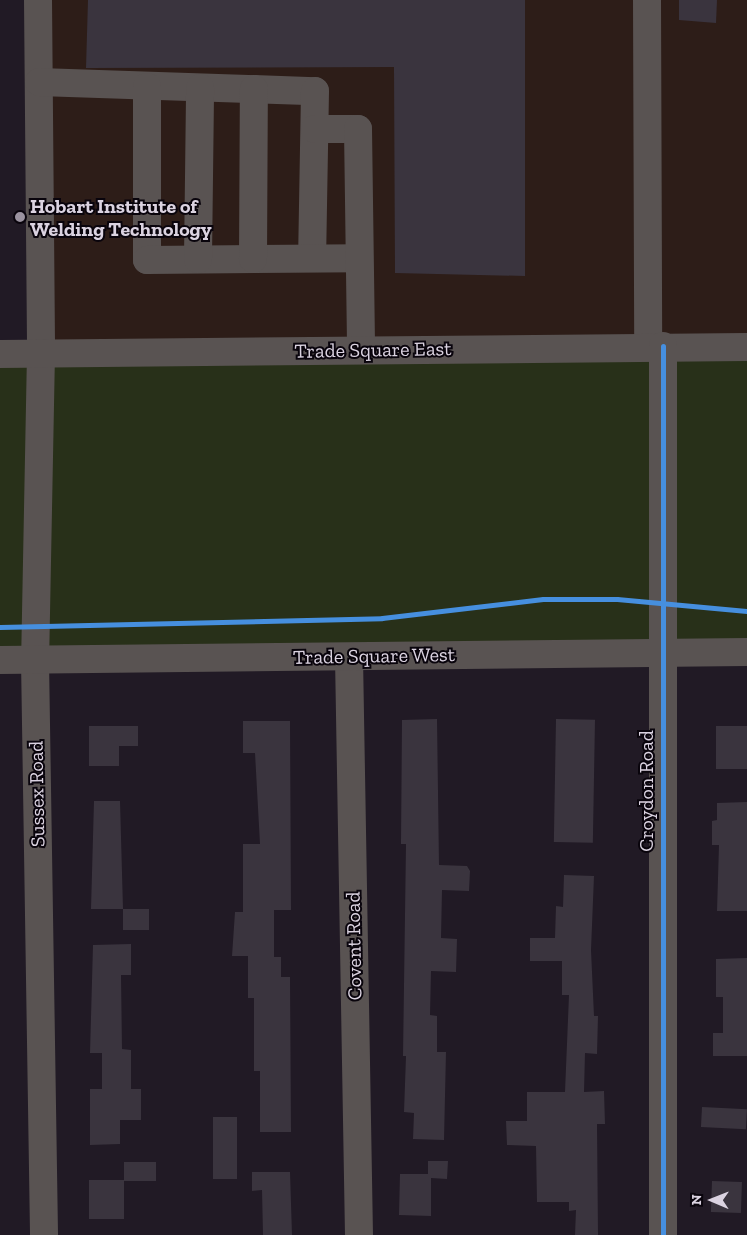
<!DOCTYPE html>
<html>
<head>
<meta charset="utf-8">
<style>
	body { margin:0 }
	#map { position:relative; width:747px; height:1235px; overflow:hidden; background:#211a25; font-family:"Zilla Slab",serif }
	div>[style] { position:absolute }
	.industrial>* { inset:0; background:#2d1d18; transform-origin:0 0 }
	.green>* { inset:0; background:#283019; transform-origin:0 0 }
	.building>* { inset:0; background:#3a343e; transform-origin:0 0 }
	.minor>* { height:28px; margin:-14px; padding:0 14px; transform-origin:14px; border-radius:14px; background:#595352 }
	.cycleway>* { height:5px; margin:-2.5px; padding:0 2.5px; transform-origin:2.5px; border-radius:2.5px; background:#468fdf }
	.dots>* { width:14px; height:14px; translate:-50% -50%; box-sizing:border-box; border:2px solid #09040c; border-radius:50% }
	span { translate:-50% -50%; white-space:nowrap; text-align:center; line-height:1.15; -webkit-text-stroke:4px #09040c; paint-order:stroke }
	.poi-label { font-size:20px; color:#dbd3e1; font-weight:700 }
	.left { translate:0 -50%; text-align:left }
	.street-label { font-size:20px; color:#dbd3e1 }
	.north { position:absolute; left:687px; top:1175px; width:50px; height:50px; -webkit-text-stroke:4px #09040c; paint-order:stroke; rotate:271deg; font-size:14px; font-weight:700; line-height:20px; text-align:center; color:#dbd3e1 }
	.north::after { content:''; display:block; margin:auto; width:18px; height:22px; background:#dbd3e1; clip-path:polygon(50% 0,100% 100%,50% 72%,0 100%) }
</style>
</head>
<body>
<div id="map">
	<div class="industrial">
		<div style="left:38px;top:0;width:709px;height:353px"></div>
	</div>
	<div class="green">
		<div style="left:747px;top:347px;width:305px;height:747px;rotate:90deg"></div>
	</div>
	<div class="building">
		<div style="clip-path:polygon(88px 0,525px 0,525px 276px,395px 273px,394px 67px,86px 68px)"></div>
		<div style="clip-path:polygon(679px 0,717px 0,716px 23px,679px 20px)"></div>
		<div style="clip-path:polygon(437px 719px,439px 865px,467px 866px,470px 871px,469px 891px,442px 890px,441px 938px,457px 939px,456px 972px,431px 971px,430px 1015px,437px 1016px,437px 1052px,446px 1052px,444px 1140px,413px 1139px,414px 1113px,404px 1112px,406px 1056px,403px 1056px,406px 844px,401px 844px,402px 720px)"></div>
		<div style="left:556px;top:719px;width:39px;height:123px;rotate:1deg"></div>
		<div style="clip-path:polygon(243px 721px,290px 721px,291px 910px,274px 910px,274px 957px,281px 957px,281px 977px,290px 977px,291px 1132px,260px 1132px,260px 1071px,254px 1071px,254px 998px,248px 998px,248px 956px,232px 956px,235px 912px,243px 912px,243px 844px,260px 844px,255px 753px,243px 753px)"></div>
		<div style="clip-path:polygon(89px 726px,138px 726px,138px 746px,119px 746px,119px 766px,89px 766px)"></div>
		<div style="left:716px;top:726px;width:31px;height:43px"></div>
		<div style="clip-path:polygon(94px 801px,120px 801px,123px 909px,91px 909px)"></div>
		<div style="clip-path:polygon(747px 802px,747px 911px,717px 911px,719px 845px,712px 845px,712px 821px,717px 820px,717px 803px)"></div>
		<div style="clip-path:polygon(564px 875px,594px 876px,591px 950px,594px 1016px,598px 1016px,597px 1054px,585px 1053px,584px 1092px,604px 1091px,605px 1124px,597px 1124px,598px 1235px,575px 1235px,576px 1210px,569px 1211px,569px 1202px,537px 1202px,536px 1146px,507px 1145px,506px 1121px,527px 1121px,527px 1092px,565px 1092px,569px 995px,562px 995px,562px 961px,530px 961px,530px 938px,555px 938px,556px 906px,563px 907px)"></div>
		<div style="left:123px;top:909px;width:26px;height:21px"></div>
		<div style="clip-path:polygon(131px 944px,131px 975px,121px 975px,122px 1049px,131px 1050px,131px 1089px,141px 1089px,141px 1120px,120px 1120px,120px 1144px,90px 1145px,90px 1089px,102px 1089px,102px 1053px,90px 1053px,93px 945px)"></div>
		<div style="clip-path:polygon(747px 958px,747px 1056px,713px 1056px,713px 1033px,723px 1033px,723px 997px,716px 997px,716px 959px)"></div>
		<div style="left:702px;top:1107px;width:45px;height:20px;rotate:3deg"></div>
		<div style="left:213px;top:1117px;width:24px;height:62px"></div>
		<div style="clip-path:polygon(428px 1161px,448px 1161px,447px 1179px,431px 1178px,431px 1216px,399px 1215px,400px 1174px,428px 1174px)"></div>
		<div style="left:124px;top:1162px;width:32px;height:19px"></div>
		<div style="clip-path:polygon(252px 1172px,290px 1172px,292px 1235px,263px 1235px,262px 1190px,252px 1191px)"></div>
		<div style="left:89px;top:1180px;width:35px;height:39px"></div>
		<div style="left:712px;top:1181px;width:30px;height:31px;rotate:2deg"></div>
	</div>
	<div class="minor">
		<div style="left:38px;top:0;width:353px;rotate:89.5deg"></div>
		<div style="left:41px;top:353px;width:307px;rotate:91.1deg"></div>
		<div style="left:35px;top:660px;width:575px;rotate:89.1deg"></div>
		<div style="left:647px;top:0;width:347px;rotate:89.8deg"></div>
		<div style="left:39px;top:82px;width:276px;rotate:1.9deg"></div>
		<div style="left:315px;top:91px;width:167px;rotate:91deg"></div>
		<div style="left:147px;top:87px;width:173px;rotate:90deg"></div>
		<div style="left:147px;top:260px;width:212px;rotate:-0.5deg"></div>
		<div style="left:315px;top:129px;width:43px"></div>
		<div style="left:358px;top:129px;width:221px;rotate:89.2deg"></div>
		<div style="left:198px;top:259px;width:171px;rotate:-89.3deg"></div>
		<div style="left:253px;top:259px;width:170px;rotate:-89.7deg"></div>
		<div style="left:0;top:354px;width:747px;rotate:-0.54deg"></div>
		<div style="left:349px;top:657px;width:578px;rotate:89.01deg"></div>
		<div style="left:0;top:660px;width:747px;rotate:-0.61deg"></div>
		<div style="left:663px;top:1235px;width:889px;rotate:-90deg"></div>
	</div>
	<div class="cycleway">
		<div style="left:0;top:627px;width:382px;rotate:-1.3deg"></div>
		<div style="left:382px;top:618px;width:162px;rotate:-6.7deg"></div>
		<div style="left:543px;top:599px;width:74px"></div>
		<div style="left:617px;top:599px;width:131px;rotate:5.3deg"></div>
		<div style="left:663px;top:1235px;width:889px;rotate:-90deg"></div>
	</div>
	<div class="dots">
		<div style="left:20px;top:217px;background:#9a929f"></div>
	</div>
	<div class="poi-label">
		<span class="left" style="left:30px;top:218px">Hobart Institute of<br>Welding Technology</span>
	</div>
	<div class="street-label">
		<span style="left:373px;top:350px;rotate:-1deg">Trade Square East</span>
		<span style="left:374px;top:656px;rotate:-1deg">Trade Square West</span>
		<span style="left:646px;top:791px;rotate:-90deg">Croydon Road</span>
		<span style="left:37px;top:794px;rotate:-91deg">Sussex Road</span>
		<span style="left:354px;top:946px;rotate:-91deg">Covent Road</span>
	</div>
	<div class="north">N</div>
</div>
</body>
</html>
